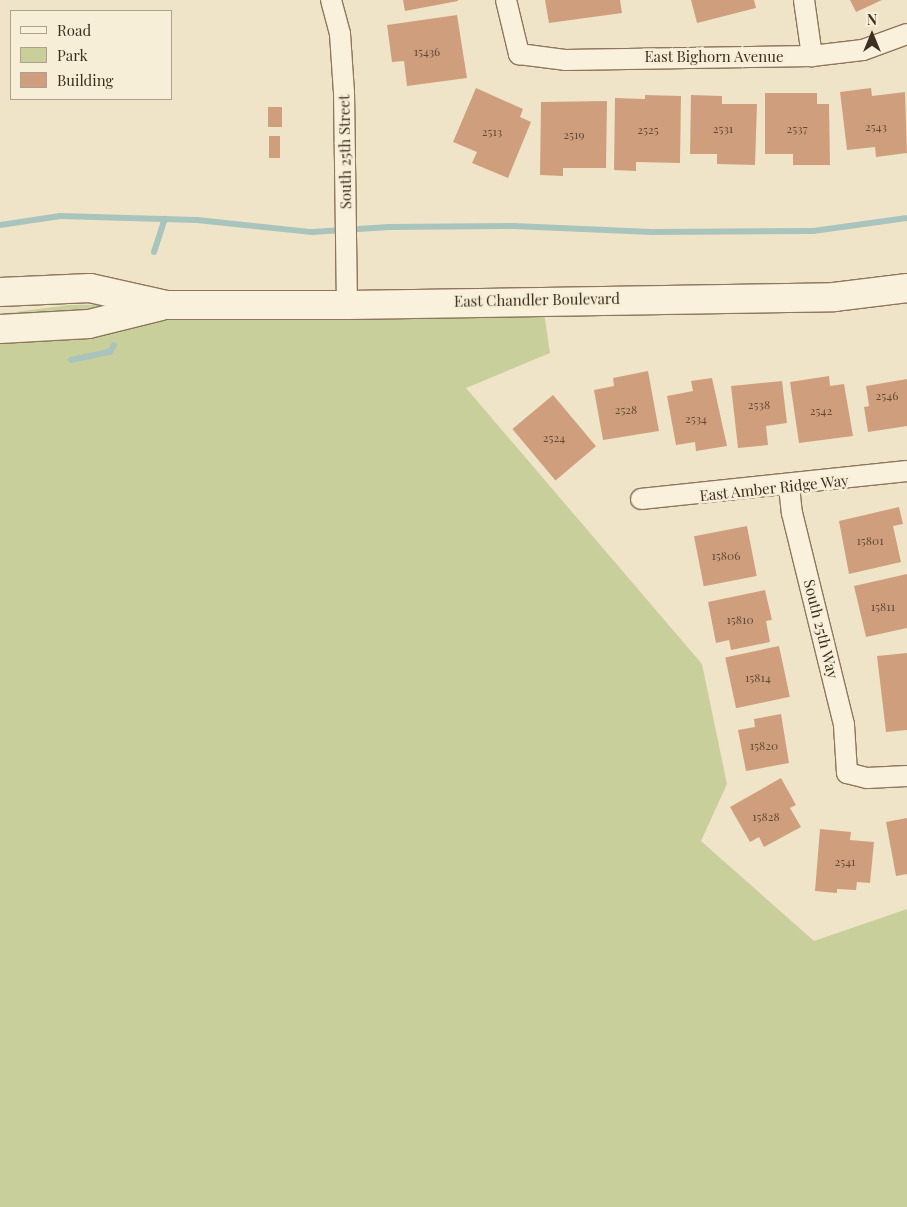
<!DOCTYPE html>
<html>
<head>
<meta charset="utf-8">
<style>
	body { margin:0 }
	#map { position:relative; width:907px; height:1207px; overflow:hidden; background:#f0e4c8; font-family:"Playfair Display",serif }
	div>[style] { position:absolute }
	.green>* { inset:0; background:#c9cf9b }
	.stream>* { height:6px; margin:-3px; padding:0 3px; transform-origin:3px; border-radius:3px; background:#a9c4bc }
	.building>* { inset:0; background:#cf9f7d; transform-origin:0 0 }
	.roads { filter:drop-shadow(1px 0 #8d765c) drop-shadow(-1px 0 #8d765c) drop-shadow(0 1px #8d765c) drop-shadow(0 -1px #8d765c) }
	.minor>* { height:20px; margin:-10px; padding:0 10px; transform-origin:10px; border-radius:10px; background:#faf1dc }
	.secondary>* { height:28px; margin:-14px; padding:0 14px; transform-origin:14px; border-radius:14px; background:#faf1dc }
	span { translate:-50% -50%; white-space:nowrap; text-align:center; line-height:1.15; -webkit-text-stroke:5px #f7eed8; paint-order:stroke }
	.number-label { font-size:12px; color:#624a37 }
	.number-label span { -webkit-text-stroke-width:0 }
	.street-label { font-size:15px; color:#3d2e20 }
	.legend { position:absolute; left:10px; top:10px; width:162px; height:90px; box-sizing:border-box; background:#f7eed8; border:1px solid #ada18e; margin:0; padding:6px 9px; list-style:none; font-size:15px; color:#3d2e20 }
	.legend li { display:flex; align-items:center; gap:10px; height:25px }
	.legend b { width:25px; border:1px solid #ada18e }
	.north { position:absolute; left:847px; top:10px; width:50px; height:50px; -webkit-text-stroke:4px #f7eed8; paint-order:stroke; rotate:0deg; font-size:14px; font-weight:700; line-height:20px; text-align:center; color:#3d2e20 }
	.north::after { content:''; display:block; margin:auto; width:18px; height:22px; background:#3d2e20; clip-path:polygon(50% 0,100% 100%,50% 72%,0 100%) }
</style>
</head>
<body>
<div id="map">
	<div class="green">
		<div style="clip-path:polygon(542px 299px,550px 353px,466px 388px,702px 664px,727px 784px,701px 841px,814px 941px,907px 909px,907px 1207px,0 1207px,0 314px,69px 305px)"></div>
	</div>
	<div class="stream">
		<div style="left:0;top:225px;width:61px;rotate:-8.5deg"></div>
		<div style="left:60px;top:216px;width:137px;rotate:1.7deg"></div>
		<div style="left:197px;top:220px;width:116px;rotate:6deg"></div>
		<div style="left:312px;top:232px;width:77px;rotate:-3.7deg"></div>
		<div style="left:389px;top:227px;width:125px;rotate:-0.5deg"></div>
		<div style="left:514px;top:226px;width:138px;rotate:2.5deg"></div>
		<div style="left:652px;top:232px;width:161px;rotate:-0.4deg"></div>
		<div style="left:813px;top:231px;width:95px;rotate:-7.9deg"></div>
		<div style="left:154px;top:252px;width:35px;rotate:-72deg"></div>
		<div style="left:71px;top:360px;width:40px;rotate:-12deg"></div>
		<div style="left:110px;top:352px;width:8px;rotate:-60deg"></div>
	</div>
	<div class="building">
		<div style="clip-path:polygon(403px 0,458px 0,458px 1px,405px 11px)"></div>
		<div style="clip-path:polygon(545px 0,620px 0,622px 13px,549px 23px)"></div>
		<div style="clip-path:polygon(691px 0,754px 0,756px 8px,697px 23px)"></div>
		<div style="clip-path:polygon(850px 0,882px 0,856px 12px)"></div>
		<div style="clip-path:polygon(457px 15px,467px 78px,407px 86px,404px 61px,392px 62px,387px 25px)"></div>
		<div style="clip-path:polygon(476px 88px,523px 109px,520px 117px,531px 122px,508px 178px,472px 163px,477px 152px,453px 142px)"></div>
		<div style="clip-path:polygon(871px 88px,872px 96px,905px 92px,907px 153px,876px 157px,875px 147px,847px 150px,840px 92px)"></div>
		<div style="clip-path:polygon(765px 93px,817px 93px,817px 104px,829px 104px,830px 165px,793px 165px,793px 154px,765px 154px)"></div>
		<div style="clip-path:polygon(645px 95px,681px 96px,680px 163px,636px 162px,636px 171px,614px 170px,615px 98px,645px 99px)"></div>
		<div style="clip-path:polygon(691px 95px,722px 96px,722px 104px,757px 104px,755px 165px,717px 164px,717px 154px,690px 154px)"></div>
		<div style="clip-path:polygon(607px 101px,606px 168px,563px 168px,563px 176px,540px 175px,541px 102px)"></div>
		<div style="left:268px;top:107px;width:14px;height:20px"></div>
		<div style="left:269px;top:136px;width:11px;height:22px"></div>
		<div style="clip-path:polygon(648px 371px,659px 431px,603px 440px,594px 390px,614px 386px,613px 378px)"></div>
		<div style="clip-path:polygon(829px 376px,830px 386px,844px 384px,853px 436px,799px 443px,790px 382px)"></div>
		<div style="clip-path:polygon(712px 378px,727px 446px,696px 451px,695px 442px,676px 445px,667px 396px,693px 391px,691px 381px)"></div>
		<div style="clip-path:polygon(907px 379px,907px 426px,868px 432px,864px 407px,869px 406px,866px 386px)"></div>
		<div style="clip-path:polygon(782px 381px,787px 423px,766px 426px,768px 445px,738px 448px,731px 386px)"></div>
		<div style="left:553px;top:395px;width:67px;height:53px;rotate:50deg"></div>
		<div style="clip-path:polygon(899px 507px,903px 524px,893px 526px,901px 562px,849px 574px,839px 521px)"></div>
		<div style="left:747px;top:526px;width:51px;height:54px;rotate:79deg"></div>
		<div style="clip-path:polygon(907px 574px,907px 628px,866px 637px,854px 586px)"></div>
		<div style="clip-path:polygon(765px 590px,772px 620px,766px 621px,770px 642px,731px 650px,729px 640px,716px 643px,708px 602px)"></div>
		<div style="left:779px;top:646px;width:52px;height:55px;rotate:78deg"></div>
		<div style="clip-path:polygon(907px 653px,907px 730px,886px 732px,877px 656px)"></div>
		<div style="clip-path:polygon(781px 714px,789px 763px,746px 771px,738px 730px,755px 727px,754px 719px)"></div>
		<div style="clip-path:polygon(781px 778px,796px 805px,790px 808px,801px 827px,764px 847px,759px 837px,750px 842px,730px 807px)"></div>
		<div style="clip-path:polygon(907px 818px,907px 874px,896px 876px,886px 822px)"></div>
		<div style="clip-path:polygon(820px 829px,851px 832px,850px 840px,874px 842px,870px 883px,857px 882px,856px 890px,837px 889px,837px 893px,815px 891px)"></div>
	</div>
	<div class="roads">
		<div class="minor">
			<div style="left:331px;top:0;width:35px;rotate:75deg"></div>
			<div style="left:340px;top:34px;width:58px;rotate:86.1deg"></div>
			<div style="left:344px;top:92px;width:213px;rotate:89.2deg"></div>
			<div style="left:506px;top:0;width:56px;rotate:76.5deg"></div>
			<div style="left:519px;top:54px;width:46px;rotate:7.4deg"></div>
			<div style="left:565px;top:60px;width:247px;rotate:-0.9deg"></div>
			<div style="left:812px;top:56px;width:51px;rotate:-6.7deg"></div>
			<div style="left:863px;top:50px;width:47px;rotate:-20deg"></div>
			<div style="left:804px;top:0;width:57px;rotate:81.9deg"></div>
			<div style="left:789px;top:486px;width:27px;rotate:84deg"></div>
			<div style="left:792px;top:513px;width:218px;rotate:76.2deg"></div>
			<div style="left:844px;top:725px;width:48px;rotate:86.4deg"></div>
			<div style="left:847px;top:773px;width:21px;rotate:14deg"></div>
			<div style="left:867px;top:778px;width:40px;rotate:-2.9deg"></div>
			<div style="left:641px;top:499px;width:267px;rotate:-6deg"></div>
		</div>
		<div class="secondary">
			<div style="left:0;top:292px;width:90px;rotate:-2.5deg"></div>
			<div style="left:90px;top:288px;width:78px;rotate:12.6deg"></div>
			<div style="left:166px;top:305px;width:181px"></div>
			<div style="left:347px;top:305px;width:487px;rotate:-0.9deg"></div>
			<div style="left:834px;top:297px;width:74px;rotate:-7deg"></div>
			<div style="left:0;top:329px;width:89px;rotate:-3.2deg"></div>
			<div style="left:89px;top:324px;width:74px;rotate:-14deg"></div>
		</div>
	</div>
	<div class="number-label">
		<span style="left:427px;top:52px">15436</span>
		<span style="left:876px;top:127px">2543</span>
		<span style="left:723px;top:129px">2531</span>
		<span style="left:797px;top:129px">2537</span>
		<span style="left:648px;top:130px">2525</span>
		<span style="left:492px;top:132px">2513</span>
		<span style="left:574px;top:135px">2519</span>
		<span style="left:887px;top:396px">2546</span>
		<span style="left:759px;top:405px">2538</span>
		<span style="left:626px;top:410px">2528</span>
		<span style="left:821px;top:411px">2542</span>
		<span style="left:696px;top:419px">2534</span>
		<span style="left:554px;top:438px">2524</span>
		<span style="left:870px;top:541px">15801</span>
		<span style="left:726px;top:556px">15806</span>
		<span style="left:883px;top:607px">15811</span>
		<span style="left:740px;top:620px">15810</span>
		<span style="left:758px;top:678px">15814</span>
		<span style="left:764px;top:746px">15820</span>
		<span style="left:766px;top:817px">15828</span>
		<span style="left:845px;top:862px">2541</span>
	</div>
	<div class="street-label">
		<span style="left:714px;top:57px">East Bighorn Avenue</span>
		<span style="left:345px;top:152px;rotate:-91deg">South 25th Street</span>
		<span style="left:537px;top:300px;rotate:-1deg">East Chandler Boulevard</span>
		<span style="left:774px;top:488px;rotate:-6deg">East Amber Ridge Way</span>
		<span style="left:821px;top:629px;rotate:76deg">South 25th Way</span>
	</div>
	<ul class="legend">
	<li><b style="height:6px;background:#faf1dc"></b>Road</li>
	<li><b style="height:14px;background:#c9cf9b"></b>Park</li>
	<li><b style="height:14px;background:#cf9f7d"></b>Building</li>
	</ul>
	<div class="north">N</div>
</div>
</body>
</html>
